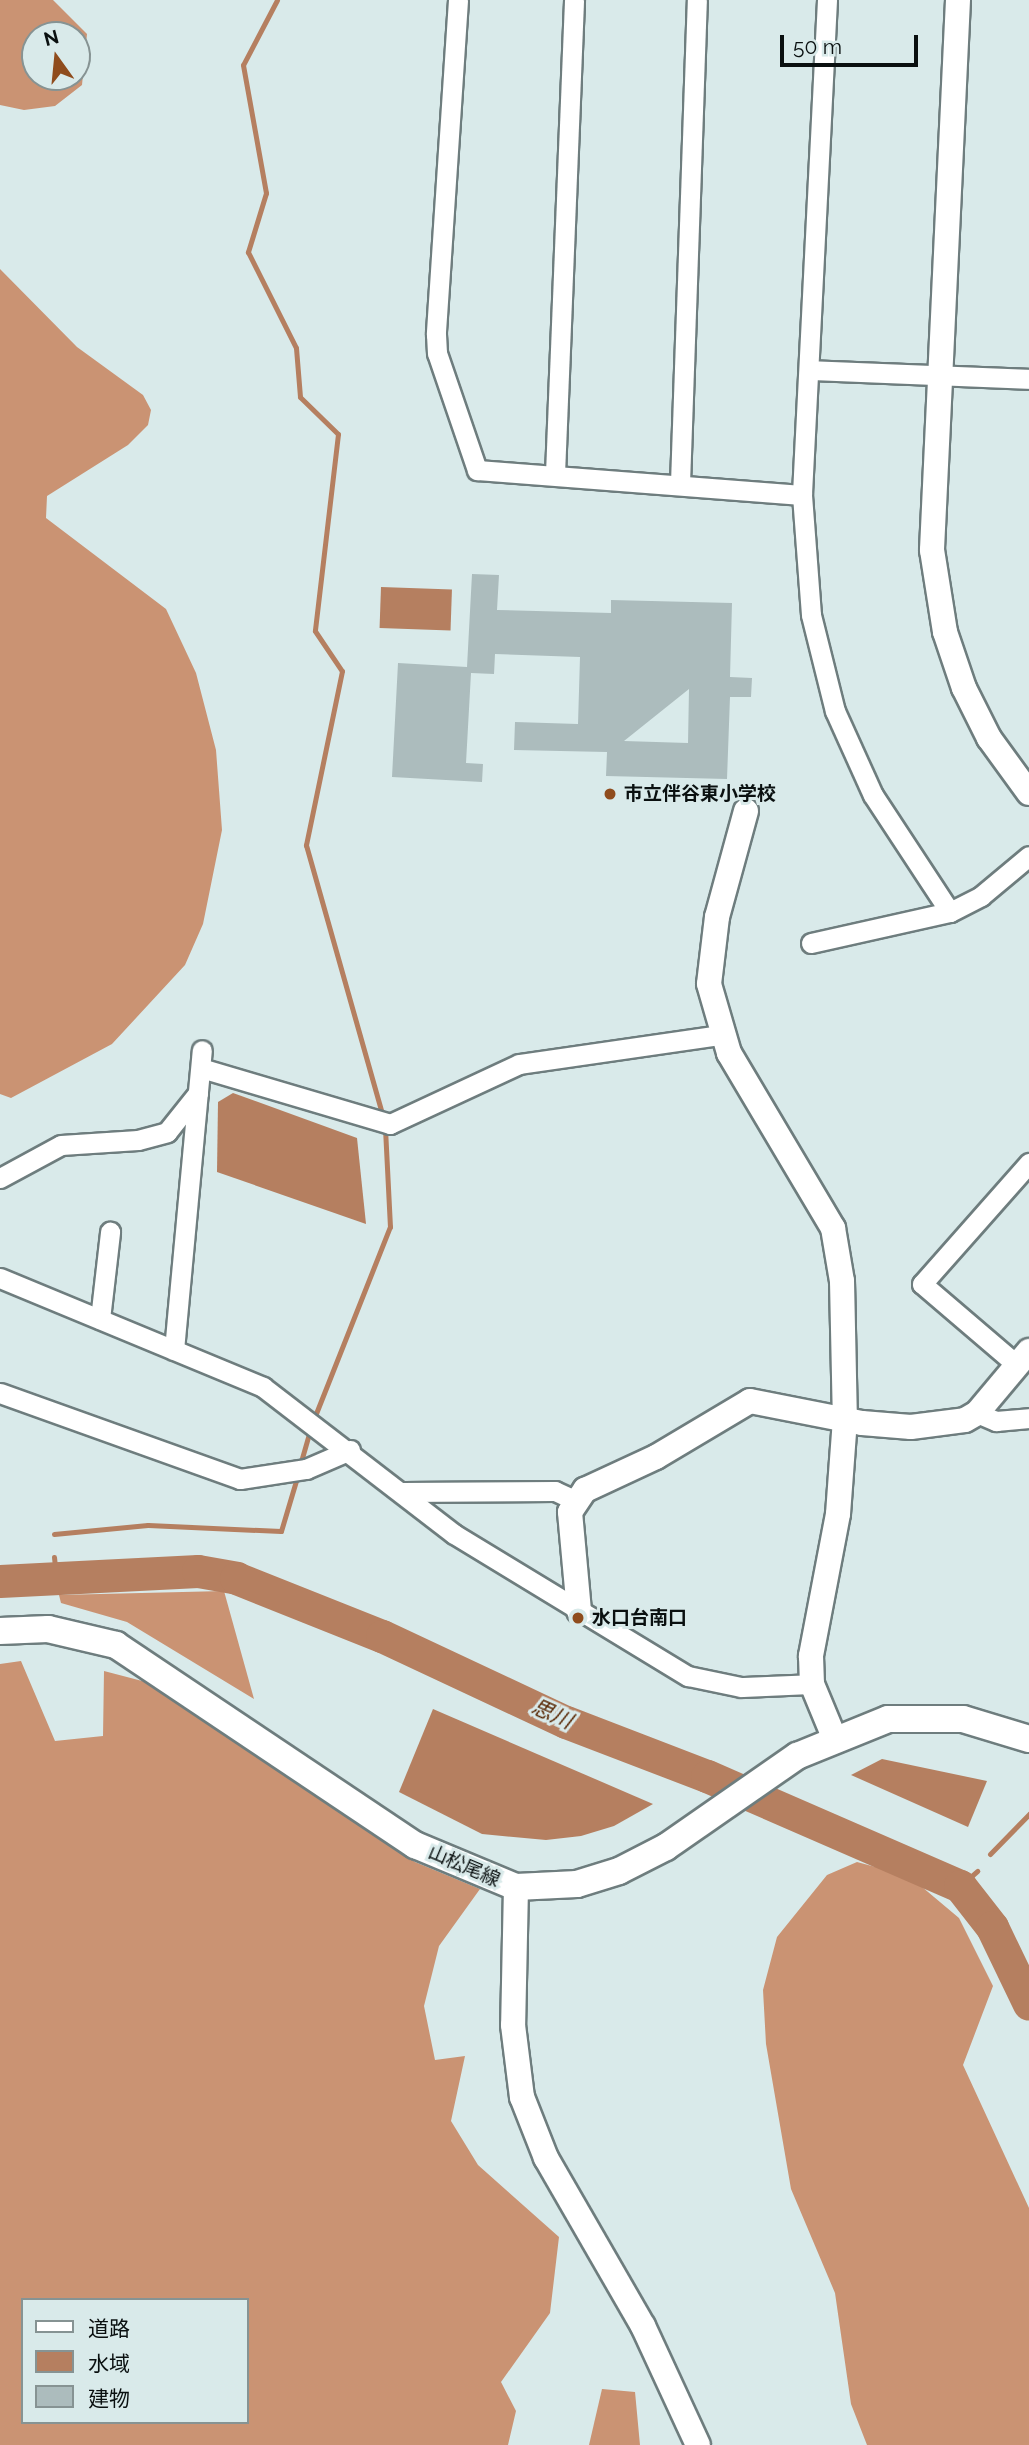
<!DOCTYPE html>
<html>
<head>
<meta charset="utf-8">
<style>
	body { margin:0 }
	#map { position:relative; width:1029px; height:2445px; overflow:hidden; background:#d9eaea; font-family:Raleway,"Noto Sans JP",sans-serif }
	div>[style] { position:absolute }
	.forest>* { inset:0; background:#ca9373 }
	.water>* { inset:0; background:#b57f60; transform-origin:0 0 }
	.stream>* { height:5px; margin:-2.5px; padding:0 2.5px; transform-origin:2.5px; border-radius:2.5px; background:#b57f60 }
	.river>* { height:33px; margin:-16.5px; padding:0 16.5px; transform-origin:16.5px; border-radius:16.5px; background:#b57f60 }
	.building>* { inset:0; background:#acbcbd }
	.roads { filter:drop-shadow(2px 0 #6e7d7e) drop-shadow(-2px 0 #6e7d7e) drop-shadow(0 2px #6e7d7e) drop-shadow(0 -2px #6e7d7e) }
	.minor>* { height:19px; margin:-9.5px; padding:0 9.5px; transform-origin:9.5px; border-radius:9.5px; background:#fff }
	.tertiary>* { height:24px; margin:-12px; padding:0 12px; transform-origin:12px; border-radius:12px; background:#fff }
	.secondary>* { height:26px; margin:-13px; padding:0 13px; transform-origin:13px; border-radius:13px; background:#fff }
	.dots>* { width:19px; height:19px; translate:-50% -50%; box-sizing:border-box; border:4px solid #d9eaea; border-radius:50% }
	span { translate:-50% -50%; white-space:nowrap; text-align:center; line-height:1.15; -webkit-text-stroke:6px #d9eaea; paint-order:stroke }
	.poi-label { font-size:19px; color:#0a1010; font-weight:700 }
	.left { translate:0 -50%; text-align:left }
	.street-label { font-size:19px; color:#0a1010 }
	.water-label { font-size:21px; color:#572500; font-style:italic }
	.legend { position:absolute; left:21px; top:2298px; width:228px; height:126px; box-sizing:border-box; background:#d9eaea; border:2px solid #869393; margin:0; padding:9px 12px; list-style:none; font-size:21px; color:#0a1010 }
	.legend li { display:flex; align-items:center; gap:14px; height:35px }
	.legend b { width:35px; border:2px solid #869393 }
	.north { position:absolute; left:21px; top:21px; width:70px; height:70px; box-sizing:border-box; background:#d9eaea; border:2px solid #869393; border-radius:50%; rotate:345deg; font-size:19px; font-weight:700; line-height:28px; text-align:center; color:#0a1010 }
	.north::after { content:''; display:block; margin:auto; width:24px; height:32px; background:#8f4c1d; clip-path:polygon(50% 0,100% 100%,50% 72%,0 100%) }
	.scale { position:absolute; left:780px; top:35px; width:138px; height:32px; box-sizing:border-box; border:4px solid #0a1010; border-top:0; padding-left:9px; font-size:21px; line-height:24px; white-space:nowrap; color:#0a1010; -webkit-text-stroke:5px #d9eaea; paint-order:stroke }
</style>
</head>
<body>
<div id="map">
	<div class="forest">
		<div style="clip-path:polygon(evenodd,0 0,53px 0,87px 34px,82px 85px,55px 106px,24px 110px,0 105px,0 0,77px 35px,77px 77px,35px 77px,35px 35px,77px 35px)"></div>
		<div style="clip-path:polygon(0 269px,77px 347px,143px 395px,151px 410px,148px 425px,128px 445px,47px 496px,46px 518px,166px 609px,196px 673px,216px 750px,222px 830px,203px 924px,185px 965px,112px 1044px,11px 1098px,0 1094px)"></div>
		<div style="clip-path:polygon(224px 1591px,254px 1699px,127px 1622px,61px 1603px,59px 1595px)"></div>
		<div style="clip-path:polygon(evenodd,21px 1661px,55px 1741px,103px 1736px,104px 1671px,165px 1687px,415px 1862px,480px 1889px,439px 1946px,424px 2006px,435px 2060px,465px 2056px,451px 2121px,478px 2165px,559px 2237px,550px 2313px,501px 2382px,516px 2411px,508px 2445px,0 2445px,0 1664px,21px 1661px,23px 2300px,247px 2300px,247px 2422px,23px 2422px,23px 2300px)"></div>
		<div style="clip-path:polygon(857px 1862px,909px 1876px,959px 1918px,993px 1986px,963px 2065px,1029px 2208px,1029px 2445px,867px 2445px,851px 2404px,835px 2293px,791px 2189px,766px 2044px,763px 1990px,777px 1937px,827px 1875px)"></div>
		<div style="clip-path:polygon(602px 2389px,635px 2392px,640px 2445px,589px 2445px)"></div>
	</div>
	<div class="water">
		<div style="left:381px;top:587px;width:71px;height:41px;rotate:2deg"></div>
		<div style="clip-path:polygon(233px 1093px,357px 1138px,366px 1224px,217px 1172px,218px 1102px)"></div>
		<div style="clip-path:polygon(433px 1709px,653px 1804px,614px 1826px,581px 1836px,546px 1840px,482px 1834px,399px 1792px)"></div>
		<div style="clip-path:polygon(882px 1759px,987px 1781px,968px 1827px,851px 1775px)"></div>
	</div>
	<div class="stream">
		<div style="left:277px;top:0;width:73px;rotate:117.6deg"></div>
		<div style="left:243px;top:65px;width:130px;rotate:79.8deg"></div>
		<div style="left:266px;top:193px;width:62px;rotate:107deg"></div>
		<div style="left:248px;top:252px;width:107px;rotate:63.4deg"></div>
		<div style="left:296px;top:348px;width:49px;rotate:85.3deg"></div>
		<div style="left:300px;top:397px;width:53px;rotate:44.2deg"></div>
		<div style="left:338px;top:434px;width:198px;rotate:96.7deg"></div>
		<div style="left:315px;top:631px;width:48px;rotate:56deg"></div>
		<div style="left:342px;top:671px;width:178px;rotate:101.7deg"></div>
		<div style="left:306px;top:845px;width:284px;rotate:74.2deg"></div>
		<div style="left:313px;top:1421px;width:209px;rotate:-68.4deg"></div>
		<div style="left:390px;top:1227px;width:99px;rotate:-92.9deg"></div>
		<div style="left:300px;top:1465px;width:35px;rotate:-74deg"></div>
		<div style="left:54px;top:1534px;width:94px;rotate:-5.5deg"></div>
		<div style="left:148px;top:1525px;width:133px;rotate:2.6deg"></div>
		<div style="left:281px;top:1531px;width:59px;rotate:-73.4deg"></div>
		<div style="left:54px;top:1557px;width:20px;rotate:84deg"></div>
		<div style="left:990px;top:1854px;width:56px;rotate:-45.7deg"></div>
		<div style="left:960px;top:1886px;width:23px;rotate:-41deg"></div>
	</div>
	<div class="river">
		<div style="left:0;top:1581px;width:198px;rotate:-2.9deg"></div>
		<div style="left:198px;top:1571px;width:39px;rotate:10deg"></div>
		<div style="left:236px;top:1578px;width:157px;rotate:21.7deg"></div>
		<div style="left:382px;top:1636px;width:203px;rotate:25.1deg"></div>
		<div style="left:566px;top:1722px;width:151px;rotate:21deg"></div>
		<div style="left:707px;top:1776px;width:276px;rotate:23.5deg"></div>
		<div style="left:960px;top:1886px;width:52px;rotate:52deg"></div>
		<div style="left:992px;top:1927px;width:85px;rotate:64.3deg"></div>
	</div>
	<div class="building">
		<div style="clip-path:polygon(evenodd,472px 574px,499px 575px,497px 610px,611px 613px,611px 600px,732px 603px,730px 677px,752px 678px,751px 697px,730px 697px,727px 779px,606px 776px,607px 752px,514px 750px,515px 722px,578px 724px,580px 657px,495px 654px,494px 674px,471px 673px,466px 763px,483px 764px,482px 782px,392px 777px,398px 663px,467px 667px,472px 574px,689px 689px,688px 743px,624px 741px,689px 689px)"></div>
	</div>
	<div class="roads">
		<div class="minor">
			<div style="left:458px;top:0;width:335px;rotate:93.8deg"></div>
			<div style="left:436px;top:334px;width:19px;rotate:87deg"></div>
			<div style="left:437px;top:353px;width:124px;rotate:71.1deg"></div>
			<div style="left:477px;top:470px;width:326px;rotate:4.4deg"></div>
			<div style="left:827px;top:0;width:496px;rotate:92.9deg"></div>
			<div style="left:802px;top:495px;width:120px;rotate:85.7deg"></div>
			<div style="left:811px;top:615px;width:99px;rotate:76deg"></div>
			<div style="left:835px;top:711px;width:92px;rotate:65.7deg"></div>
			<div style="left:873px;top:795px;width:140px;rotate:56.7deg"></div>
			<div style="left:809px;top:370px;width:220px;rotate:2.3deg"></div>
			<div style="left:555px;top:474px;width:474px;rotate:-87.7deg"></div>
			<div style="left:680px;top:483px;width:483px;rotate:-88deg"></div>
			<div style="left:811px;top:943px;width:142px;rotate:-12.6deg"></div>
			<div style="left:950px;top:912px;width:35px;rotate:-27deg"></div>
			<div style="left:981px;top:896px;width:62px;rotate:-39.8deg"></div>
			<div style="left:201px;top:1068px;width:197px;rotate:16.5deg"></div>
			<div style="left:390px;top:1124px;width:142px;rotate:-24.9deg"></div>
			<div style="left:519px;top:1064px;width:203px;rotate:-8.2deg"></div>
			<div style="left:0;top:1178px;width:69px;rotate:-28.4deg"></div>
			<div style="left:61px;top:1145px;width:77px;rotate:-3.7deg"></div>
			<div style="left:138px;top:1140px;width:30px;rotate:-15deg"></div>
			<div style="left:167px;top:1132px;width:50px;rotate:-51.5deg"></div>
			<div style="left:0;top:1278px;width:285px;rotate:22.5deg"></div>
			<div style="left:263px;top:1387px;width:241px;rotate:37.6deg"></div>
			<div style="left:454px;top:1534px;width:274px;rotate:31.3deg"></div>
			<div style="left:688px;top:1676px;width:54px;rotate:11.7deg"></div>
			<div style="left:741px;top:1687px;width:71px;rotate:-2.4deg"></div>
			<div style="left:100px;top:1319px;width:88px;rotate:-83.4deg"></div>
			<div style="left:174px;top:1350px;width:301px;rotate:-84.7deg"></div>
			<div style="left:1017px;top:1365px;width:125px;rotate:-139.5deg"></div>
			<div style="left:922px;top:1284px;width:162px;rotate:-48.5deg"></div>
			<div style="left:0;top:1393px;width:255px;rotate:19.7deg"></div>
			<div style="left:240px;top:1479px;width:67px;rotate:-8.6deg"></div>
			<div style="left:306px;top:1469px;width:48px;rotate:-23.4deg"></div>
			<div style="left:977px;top:1413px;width:21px;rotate:23deg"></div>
			<div style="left:996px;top:1421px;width:33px;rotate:-5deg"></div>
			<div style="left:403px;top:1492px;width:152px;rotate:-0.4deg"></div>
			<div style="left:555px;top:1491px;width:21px;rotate:25deg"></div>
		</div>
		<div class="tertiary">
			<div style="left:958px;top:0;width:551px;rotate:92.71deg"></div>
			<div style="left:932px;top:550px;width:83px;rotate:81deg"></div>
			<div style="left:945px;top:632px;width:59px;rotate:71.3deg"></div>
			<div style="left:964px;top:688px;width:56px;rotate:63.4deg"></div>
			<div style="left:989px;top:738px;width:68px;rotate:54deg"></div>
			<div style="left:746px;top:811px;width:110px;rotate:105.3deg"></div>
			<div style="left:717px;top:917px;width:67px;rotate:96.8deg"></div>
			<div style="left:709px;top:984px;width:72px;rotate:73.8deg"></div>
			<div style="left:729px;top:1053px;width:204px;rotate:59.3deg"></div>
			<div style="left:833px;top:1228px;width:54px;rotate:80.4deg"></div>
			<div style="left:842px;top:1281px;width:138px;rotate:88.8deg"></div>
			<div style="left:845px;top:1419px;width:95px;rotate:94.2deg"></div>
			<div style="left:838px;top:1514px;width:145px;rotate:100.8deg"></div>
			<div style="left:811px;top:1656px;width:28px;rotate:88deg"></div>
			<div style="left:812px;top:1684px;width:57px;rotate:67.5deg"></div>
			<div style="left:579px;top:1611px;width:99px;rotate:-95.2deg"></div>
			<div style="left:570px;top:1512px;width:27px;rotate:-56deg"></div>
			<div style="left:585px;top:1490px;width:78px;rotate:-24.9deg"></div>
			<div style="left:656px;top:1457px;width:109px;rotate:-30.8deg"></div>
			<div style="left:750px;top:1401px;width:114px;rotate:11.1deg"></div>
			<div style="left:862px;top:1423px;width:49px;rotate:4.7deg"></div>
			<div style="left:911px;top:1427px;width:54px;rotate:-7.4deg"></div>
			<div style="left:965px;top:1420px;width:14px;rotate:-30deg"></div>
			<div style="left:977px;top:1413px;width:81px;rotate:-50deg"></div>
			<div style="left:516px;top:1887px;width:138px;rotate:91.2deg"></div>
			<div style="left:513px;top:2025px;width:73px;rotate:82.9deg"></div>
			<div style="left:522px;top:2097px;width:66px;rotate:68.5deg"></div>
			<div style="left:546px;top:2158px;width:194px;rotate:60deg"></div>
			<div style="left:643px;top:2326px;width:131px;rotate:65.2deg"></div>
		</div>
		<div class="secondary">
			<div style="left:0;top:1631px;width:48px;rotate:-2.4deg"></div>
			<div style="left:48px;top:1629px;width:70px;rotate:13.2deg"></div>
			<div style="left:116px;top:1645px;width:360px;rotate:33.8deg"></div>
			<div style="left:415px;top:1845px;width:109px;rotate:22.6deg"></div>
			<div style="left:516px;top:1887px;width:61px;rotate:-2.8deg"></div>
			<div style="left:577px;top:1884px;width:44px;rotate:-17.2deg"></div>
			<div style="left:619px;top:1871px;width:53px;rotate:-27.1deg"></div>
			<div style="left:666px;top:1847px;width:160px;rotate:-34.8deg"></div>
			<div style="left:797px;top:1756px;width:98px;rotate:-22.1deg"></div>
			<div style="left:888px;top:1719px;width:75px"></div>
			<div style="left:963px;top:1719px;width:69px;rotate:16.9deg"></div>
		</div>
	</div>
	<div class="dots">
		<div style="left:610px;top:794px;background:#8f4c1d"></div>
		<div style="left:578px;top:1618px;background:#8f4c1d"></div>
	</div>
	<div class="poi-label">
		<span class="left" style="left:624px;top:794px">市立伴谷東小学校</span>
		<span class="left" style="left:592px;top:1618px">水口台南口</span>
	</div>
	<div class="street-label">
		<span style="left:464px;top:1866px;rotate:23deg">山松尾線</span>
	</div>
	<div class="water-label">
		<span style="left:552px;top:1714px;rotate:24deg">思川</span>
	</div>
	<ul class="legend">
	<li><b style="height:9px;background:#fff"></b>道路</li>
	<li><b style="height:19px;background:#b57f60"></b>水域</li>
	<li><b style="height:19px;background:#acbcbd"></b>建物</li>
	</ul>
	<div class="north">N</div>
	<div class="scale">50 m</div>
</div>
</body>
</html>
